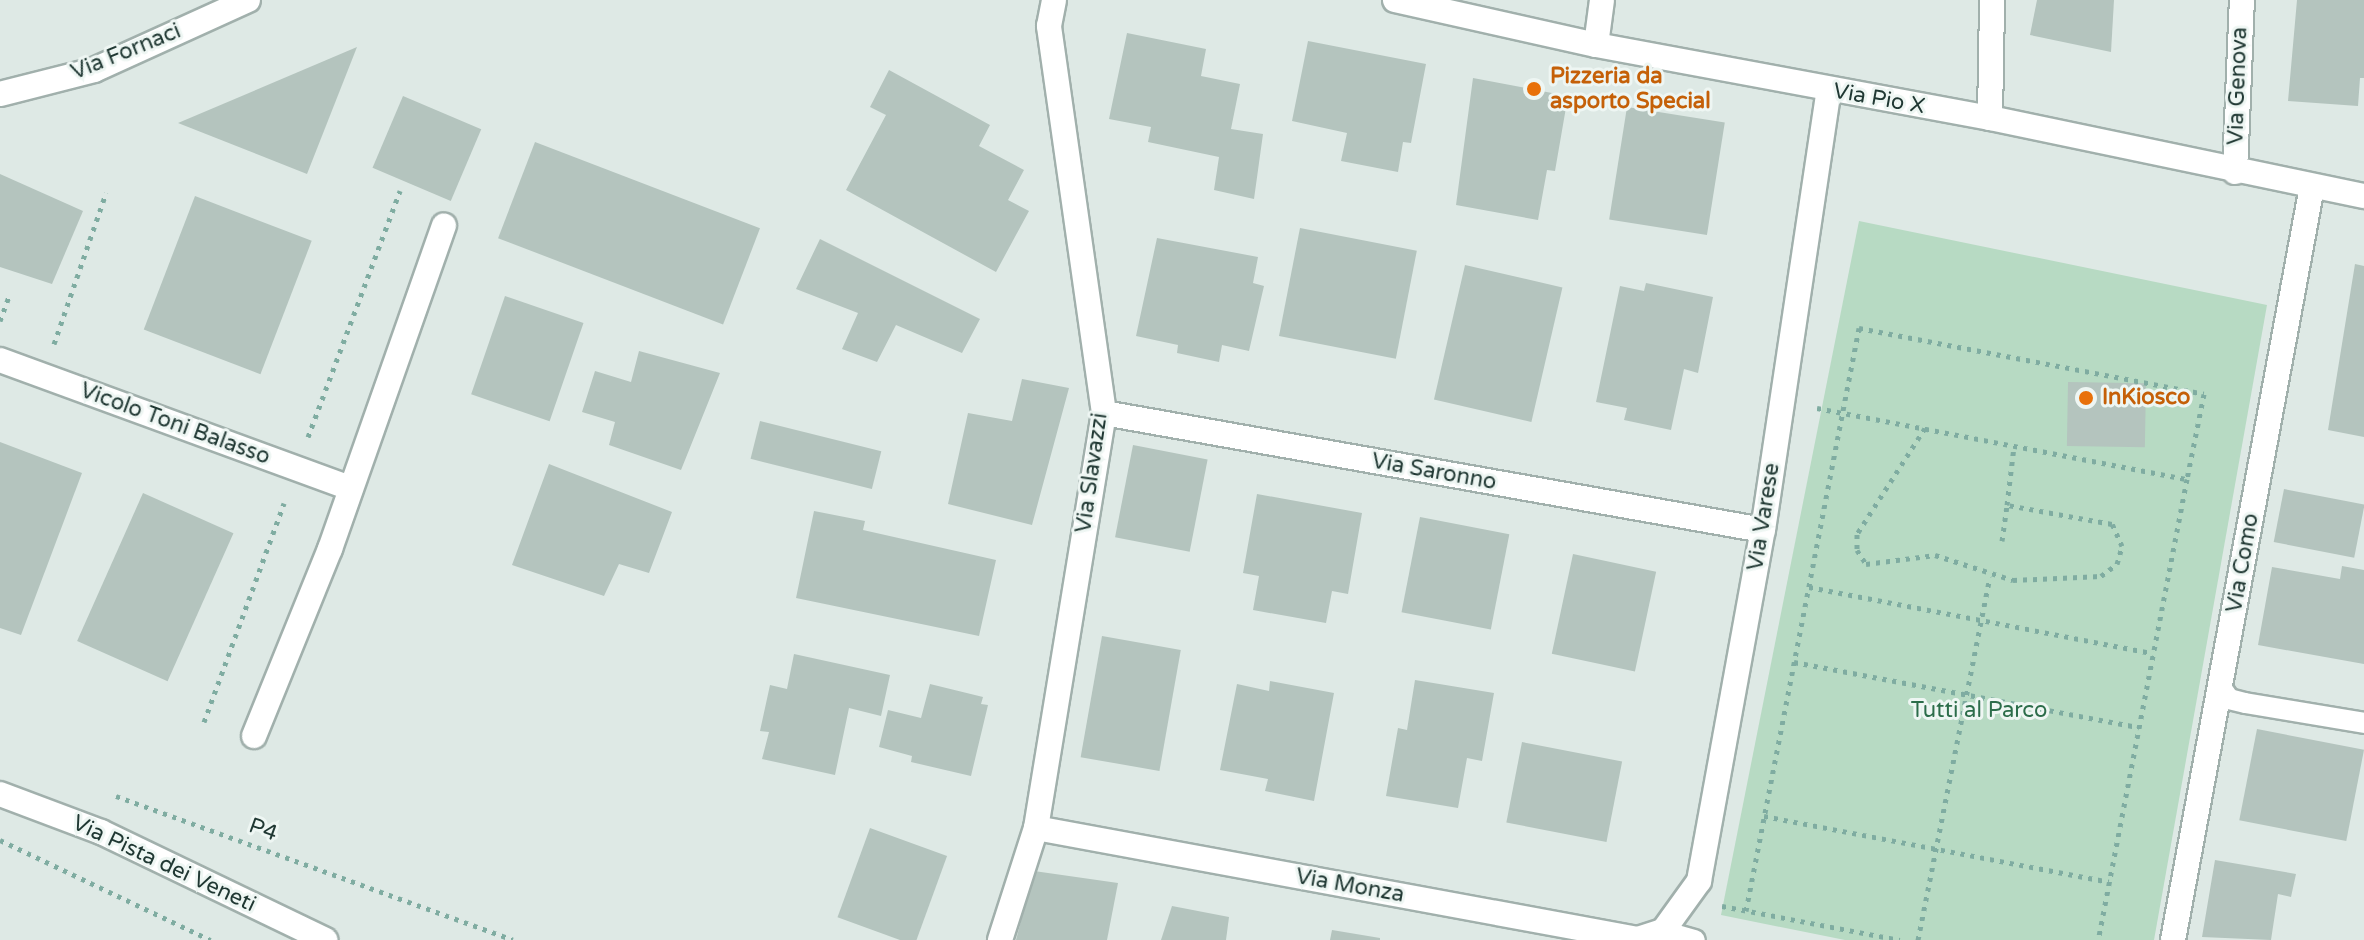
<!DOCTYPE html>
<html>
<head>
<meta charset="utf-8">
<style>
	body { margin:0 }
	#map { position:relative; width:2364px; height:940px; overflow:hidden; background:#dee9e5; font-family:"Varela Round",sans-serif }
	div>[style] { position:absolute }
	.green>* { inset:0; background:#b7dac3 }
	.building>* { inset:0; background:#b4c4be; transform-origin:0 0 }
	.path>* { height:5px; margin-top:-2.5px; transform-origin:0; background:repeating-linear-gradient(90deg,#7faca1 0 4px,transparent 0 10px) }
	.roads { filter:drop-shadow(2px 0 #a1b0ac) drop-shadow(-2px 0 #a1b0ac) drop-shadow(0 2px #a1b0ac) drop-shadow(0 -2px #a1b0ac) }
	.service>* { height:20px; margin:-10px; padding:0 10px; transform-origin:10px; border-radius:10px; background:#fff }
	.minor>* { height:24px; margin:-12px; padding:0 12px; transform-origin:12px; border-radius:12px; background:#fff }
	.tertiary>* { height:24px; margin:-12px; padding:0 12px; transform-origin:12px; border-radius:12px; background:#fff }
	.dots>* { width:22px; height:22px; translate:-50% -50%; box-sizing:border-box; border:4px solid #eef6f3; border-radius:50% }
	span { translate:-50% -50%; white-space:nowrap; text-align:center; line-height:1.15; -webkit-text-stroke:6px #eef6f3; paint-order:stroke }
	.street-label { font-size:22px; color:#203833 }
	.food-label { font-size:22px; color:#c56008; font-weight:700 }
	.left { translate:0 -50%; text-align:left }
	.park-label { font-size:22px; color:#2c6d4a }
</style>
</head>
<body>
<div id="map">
	<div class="green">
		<div style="clip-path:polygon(1859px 221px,2267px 305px,2154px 940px,1845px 940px,1721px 915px)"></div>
	</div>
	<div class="building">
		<div style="clip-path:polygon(2037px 0,2114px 0,2111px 52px,2030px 35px)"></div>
		<div style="clip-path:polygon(2297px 0,2364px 0,2364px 78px,2360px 78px,2358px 106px,2288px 101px)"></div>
		<div style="clip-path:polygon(1127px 33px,1206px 49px,1201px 76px,1240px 84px,1231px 129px,1263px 134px,1254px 199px,1214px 190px,1219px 157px,1148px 142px,1151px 127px,1109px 119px)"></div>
		<div style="clip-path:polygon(1308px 41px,1426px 64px,1411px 143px,1403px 142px,1398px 172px,1341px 161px,1347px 133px,1292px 121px)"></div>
		<div style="clip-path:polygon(357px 47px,307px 174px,178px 123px)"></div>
		<div style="clip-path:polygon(889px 70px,990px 125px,979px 146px,1024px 170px,1008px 200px,1029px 211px,996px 272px,846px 190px,886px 115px,870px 107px)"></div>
		<div style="clip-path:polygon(1473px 78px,1568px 96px,1555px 171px,1547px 170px,1538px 220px,1456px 205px)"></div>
		<div style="left:403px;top:96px;width:85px;height:78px;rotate:23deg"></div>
		<div style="left:1627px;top:107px;width:99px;height:114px;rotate:9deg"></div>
		<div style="left:535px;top:142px;width:241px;height:103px;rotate:21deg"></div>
		<div style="clip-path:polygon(0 174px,83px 211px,52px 284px,0 267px)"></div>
		<div style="left:195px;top:196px;width:125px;height:143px;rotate:21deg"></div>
		<div style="left:1300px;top:228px;width:119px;height:110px;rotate:11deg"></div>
		<div style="clip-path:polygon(1157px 238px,1258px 257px,1253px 283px,1264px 286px,1249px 351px,1222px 345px,1219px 362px,1177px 353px,1178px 345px,1136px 336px)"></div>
		<div style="clip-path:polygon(820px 239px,980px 319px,962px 353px,896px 325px,877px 362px,842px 349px,858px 313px,796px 289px)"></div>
		<div style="clip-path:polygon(2355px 264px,2364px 266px,2364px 437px,2328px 430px)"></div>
		<div style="left:1465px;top:265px;width:100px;height:138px;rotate:13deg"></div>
		<div style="clip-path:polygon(1646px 283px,1713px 297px,1698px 373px,1684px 369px,1671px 430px,1624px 420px,1627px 408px,1596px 402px,1620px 286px,1644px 291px)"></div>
		<div style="left:505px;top:296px;width:83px;height:104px;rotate:19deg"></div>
		<div style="clip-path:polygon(639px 351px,720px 373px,681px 470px,609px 445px,615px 422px,582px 412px,595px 371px,631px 382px)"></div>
		<div style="clip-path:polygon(1022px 379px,1069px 388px,1032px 525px,948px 504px,968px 413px,1012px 421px)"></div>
		<div style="left:2068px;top:382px;width:78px;height:64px;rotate:1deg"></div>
		<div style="left:760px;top:421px;width:125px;height:39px;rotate:14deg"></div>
		<div style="clip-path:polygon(0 442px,82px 473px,21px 635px,0 628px)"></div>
		<div style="left:1133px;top:445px;width:76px;height:94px;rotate:11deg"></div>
		<div style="clip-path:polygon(549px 464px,672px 512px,649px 573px,619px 564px,604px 596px,512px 565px)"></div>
		<div style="left:2284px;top:489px;width:82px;height:54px;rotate:11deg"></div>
		<div style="left:143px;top:493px;width:99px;height:162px;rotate:24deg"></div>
		<div style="clip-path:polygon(1257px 494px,1362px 513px,1348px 594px,1332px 591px,1326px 623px,1253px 610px,1259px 576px,1243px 573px)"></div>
		<div style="clip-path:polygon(814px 511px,865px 521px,863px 530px,996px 560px,979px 636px,796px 598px)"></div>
		<div style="left:1420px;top:517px;width:91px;height:97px;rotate:11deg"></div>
		<div style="left:1573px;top:554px;width:85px;height:102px;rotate:12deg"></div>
		<div style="clip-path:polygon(2342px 566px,2364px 570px,2364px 664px,2258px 645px,2272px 567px,2340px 579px)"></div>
		<div style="left:1102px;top:636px;width:80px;height:123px;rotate:10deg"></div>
		<div style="clip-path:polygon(794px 654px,890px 675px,881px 716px,849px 708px,835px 775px,762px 759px,769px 732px,760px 731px,770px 685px,787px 689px)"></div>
		<div style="clip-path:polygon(1415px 680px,1494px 693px,1482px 761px,1467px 758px,1458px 808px,1386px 796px,1398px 728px,1407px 730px)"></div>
		<div style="clip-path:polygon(1270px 681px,1334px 693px,1314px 801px,1265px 791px,1268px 779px,1220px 770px,1237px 684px,1269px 691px)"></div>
		<div style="clip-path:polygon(930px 684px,983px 697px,981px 704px,988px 705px,971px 776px,911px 762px,912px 756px,879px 747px,888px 710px,921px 718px)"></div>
		<div style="left:2257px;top:729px;width:109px;height:93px;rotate:11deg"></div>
		<div style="left:1522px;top:742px;width:102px;height:82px;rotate:11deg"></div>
		<div style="left:870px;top:828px;width:82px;height:95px;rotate:20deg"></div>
		<div style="clip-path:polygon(2215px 860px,2296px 874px,2291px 897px,2278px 894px,2271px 940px,2202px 937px)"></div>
		<div style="clip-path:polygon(1034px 871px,1118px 883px,1107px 940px,1016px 940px)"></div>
		<div style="clip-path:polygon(1172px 906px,1229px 917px,1226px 940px,1161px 940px)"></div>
		<div style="clip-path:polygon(1332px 930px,1380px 938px,1380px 940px,1330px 940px)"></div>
	</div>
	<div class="path">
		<div style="left:0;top:321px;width:27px;rotate:-70deg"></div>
		<div style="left:54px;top:344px;width:160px;rotate:-71deg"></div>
		<div style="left:1817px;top:408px;width:377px;rotate:10.9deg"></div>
		<div style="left:2187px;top:479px;width:470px;rotate:100.9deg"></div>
		<div style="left:1925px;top:428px;width:126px;rotate:122.7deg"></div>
		<div style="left:1857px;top:534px;width:16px;rotate:90deg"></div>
		<div style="left:1857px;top:550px;width:17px;rotate:57deg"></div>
		<div style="left:1866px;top:564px;width:70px;rotate:-7.4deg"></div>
		<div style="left:1935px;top:555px;width:82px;rotate:17.8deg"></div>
		<div style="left:2013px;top:580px;width:88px;rotate:-2.6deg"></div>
		<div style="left:2101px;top:576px;width:20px;rotate:-37deg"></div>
		<div style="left:2117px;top:564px;width:19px;rotate:-74deg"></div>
		<div style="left:2122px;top:546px;width:24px;rotate:-114deg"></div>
		<div style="left:2112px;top:524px;width:107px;rotate:-169.7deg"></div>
		<div style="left:2007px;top:505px;width:59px;rotate:-83.2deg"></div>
		<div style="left:308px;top:437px;width:263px;rotate:-69.5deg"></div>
		<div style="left:2002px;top:541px;width:36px;rotate:-82deg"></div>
		<div style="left:1809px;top:587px;width:350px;rotate:10.9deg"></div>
		<div style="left:1794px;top:662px;width:351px;rotate:10.7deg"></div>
		<div style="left:204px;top:722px;width:233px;rotate:-69.9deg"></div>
		<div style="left:116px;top:796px;width:422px;rotate:19.9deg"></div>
		<div style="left:1764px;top:816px;width:351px;rotate:10.8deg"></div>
		<div style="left:0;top:840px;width:233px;rotate:25.4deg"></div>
		<div style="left:1722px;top:906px;width:181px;rotate:10.8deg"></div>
		<div style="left:1746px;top:911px;width:594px;rotate:-79.03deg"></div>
		<div style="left:1859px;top:328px;width:351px;rotate:10.8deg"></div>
		<div style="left:2204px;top:394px;width:87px;rotate:101.3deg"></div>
		<div style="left:1918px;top:940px;width:370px;rotate:-78.8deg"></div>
	</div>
	<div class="roads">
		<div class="service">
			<div style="left:2220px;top:686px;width:16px;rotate:55deg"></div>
			<div style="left:2229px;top:699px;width:16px;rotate:14deg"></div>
			<div style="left:2245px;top:703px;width:121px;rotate:9.5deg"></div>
			<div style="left:1663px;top:931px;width:33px;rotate:16deg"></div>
		</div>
		<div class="minor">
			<div style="left:1596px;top:45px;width:45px;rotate:-82.4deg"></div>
			<div style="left:0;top:94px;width:97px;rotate:-14.3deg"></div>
			<div style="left:94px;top:70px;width:169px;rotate:-24.4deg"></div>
			<div style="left:1990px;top:118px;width:118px;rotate:-89deg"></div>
			<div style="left:2235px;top:172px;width:172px;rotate:-87.7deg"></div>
			<div style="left:0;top:360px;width:373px;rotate:20.1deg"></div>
			<div style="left:1104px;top:413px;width:669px;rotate:10.07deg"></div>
			<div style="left:254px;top:736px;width:202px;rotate:-67.9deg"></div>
			<div style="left:330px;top:549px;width:343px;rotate:-70.6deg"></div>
			<div style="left:1036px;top:828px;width:612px;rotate:10.45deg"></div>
			<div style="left:1638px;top:939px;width:26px;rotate:-18deg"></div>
			<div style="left:1663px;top:931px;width:62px;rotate:-54.2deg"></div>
			<div style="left:1699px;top:881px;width:357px;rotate:-79.7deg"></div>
			<div style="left:1763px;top:530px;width:445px;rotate:-81.5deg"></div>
			<div style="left:1000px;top:940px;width:118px;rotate:-72.2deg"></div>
			<div style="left:1036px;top:828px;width:421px;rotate:-80.7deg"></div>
			<div style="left:1104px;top:413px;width:391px;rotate:-98.1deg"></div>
			<div style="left:1049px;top:26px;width:26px;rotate:-79deg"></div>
			<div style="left:2173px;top:940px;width:767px;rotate:-79.55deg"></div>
		</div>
		<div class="tertiary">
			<div style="left:1395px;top:0;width:206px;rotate:12.6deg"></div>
			<div style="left:1596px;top:45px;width:401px;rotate:10.5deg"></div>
			<div style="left:1990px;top:118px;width:382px;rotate:11.8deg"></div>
			<div style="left:0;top:794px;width:108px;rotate:20.6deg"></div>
			<div style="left:101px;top:832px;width:249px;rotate:25.7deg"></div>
		</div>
	</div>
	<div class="dots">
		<div style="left:1534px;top:89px;background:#e8710a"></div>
		<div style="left:2086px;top:398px;background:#e8710a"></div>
	</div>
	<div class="street-label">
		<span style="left:126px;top:52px;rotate:-22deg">Via Fornaci</span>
		<span style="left:2238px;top:86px;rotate:-88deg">Via Genova</span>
		<span style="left:1879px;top:99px;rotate:10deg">Via Pio X</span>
		<span style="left:175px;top:424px;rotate:20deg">Vicolo Toni Balasso</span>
		<span style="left:1434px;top:472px;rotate:10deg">Via Saronno</span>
		<span style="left:1092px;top:473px;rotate:-82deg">Via Slavazzi</span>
		<span style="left:1764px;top:517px;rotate:-81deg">Via Varese</span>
		<span style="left:2243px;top:563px;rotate:-80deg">Via Como</span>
		<span style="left:263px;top:830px;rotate:20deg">P4</span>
		<span style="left:164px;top:864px;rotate:25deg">Via Pista dei Veneti</span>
		<span style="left:1350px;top:886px;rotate:10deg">Via Monza</span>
	</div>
	<div class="food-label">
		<span class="left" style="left:1550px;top:89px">Pizzeria da<br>asporto Special</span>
		<span class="left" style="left:2102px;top:398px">InKiosco</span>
	</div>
	<div class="park-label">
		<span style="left:1979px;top:711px">Tutti al Parco</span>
	</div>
</div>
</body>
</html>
